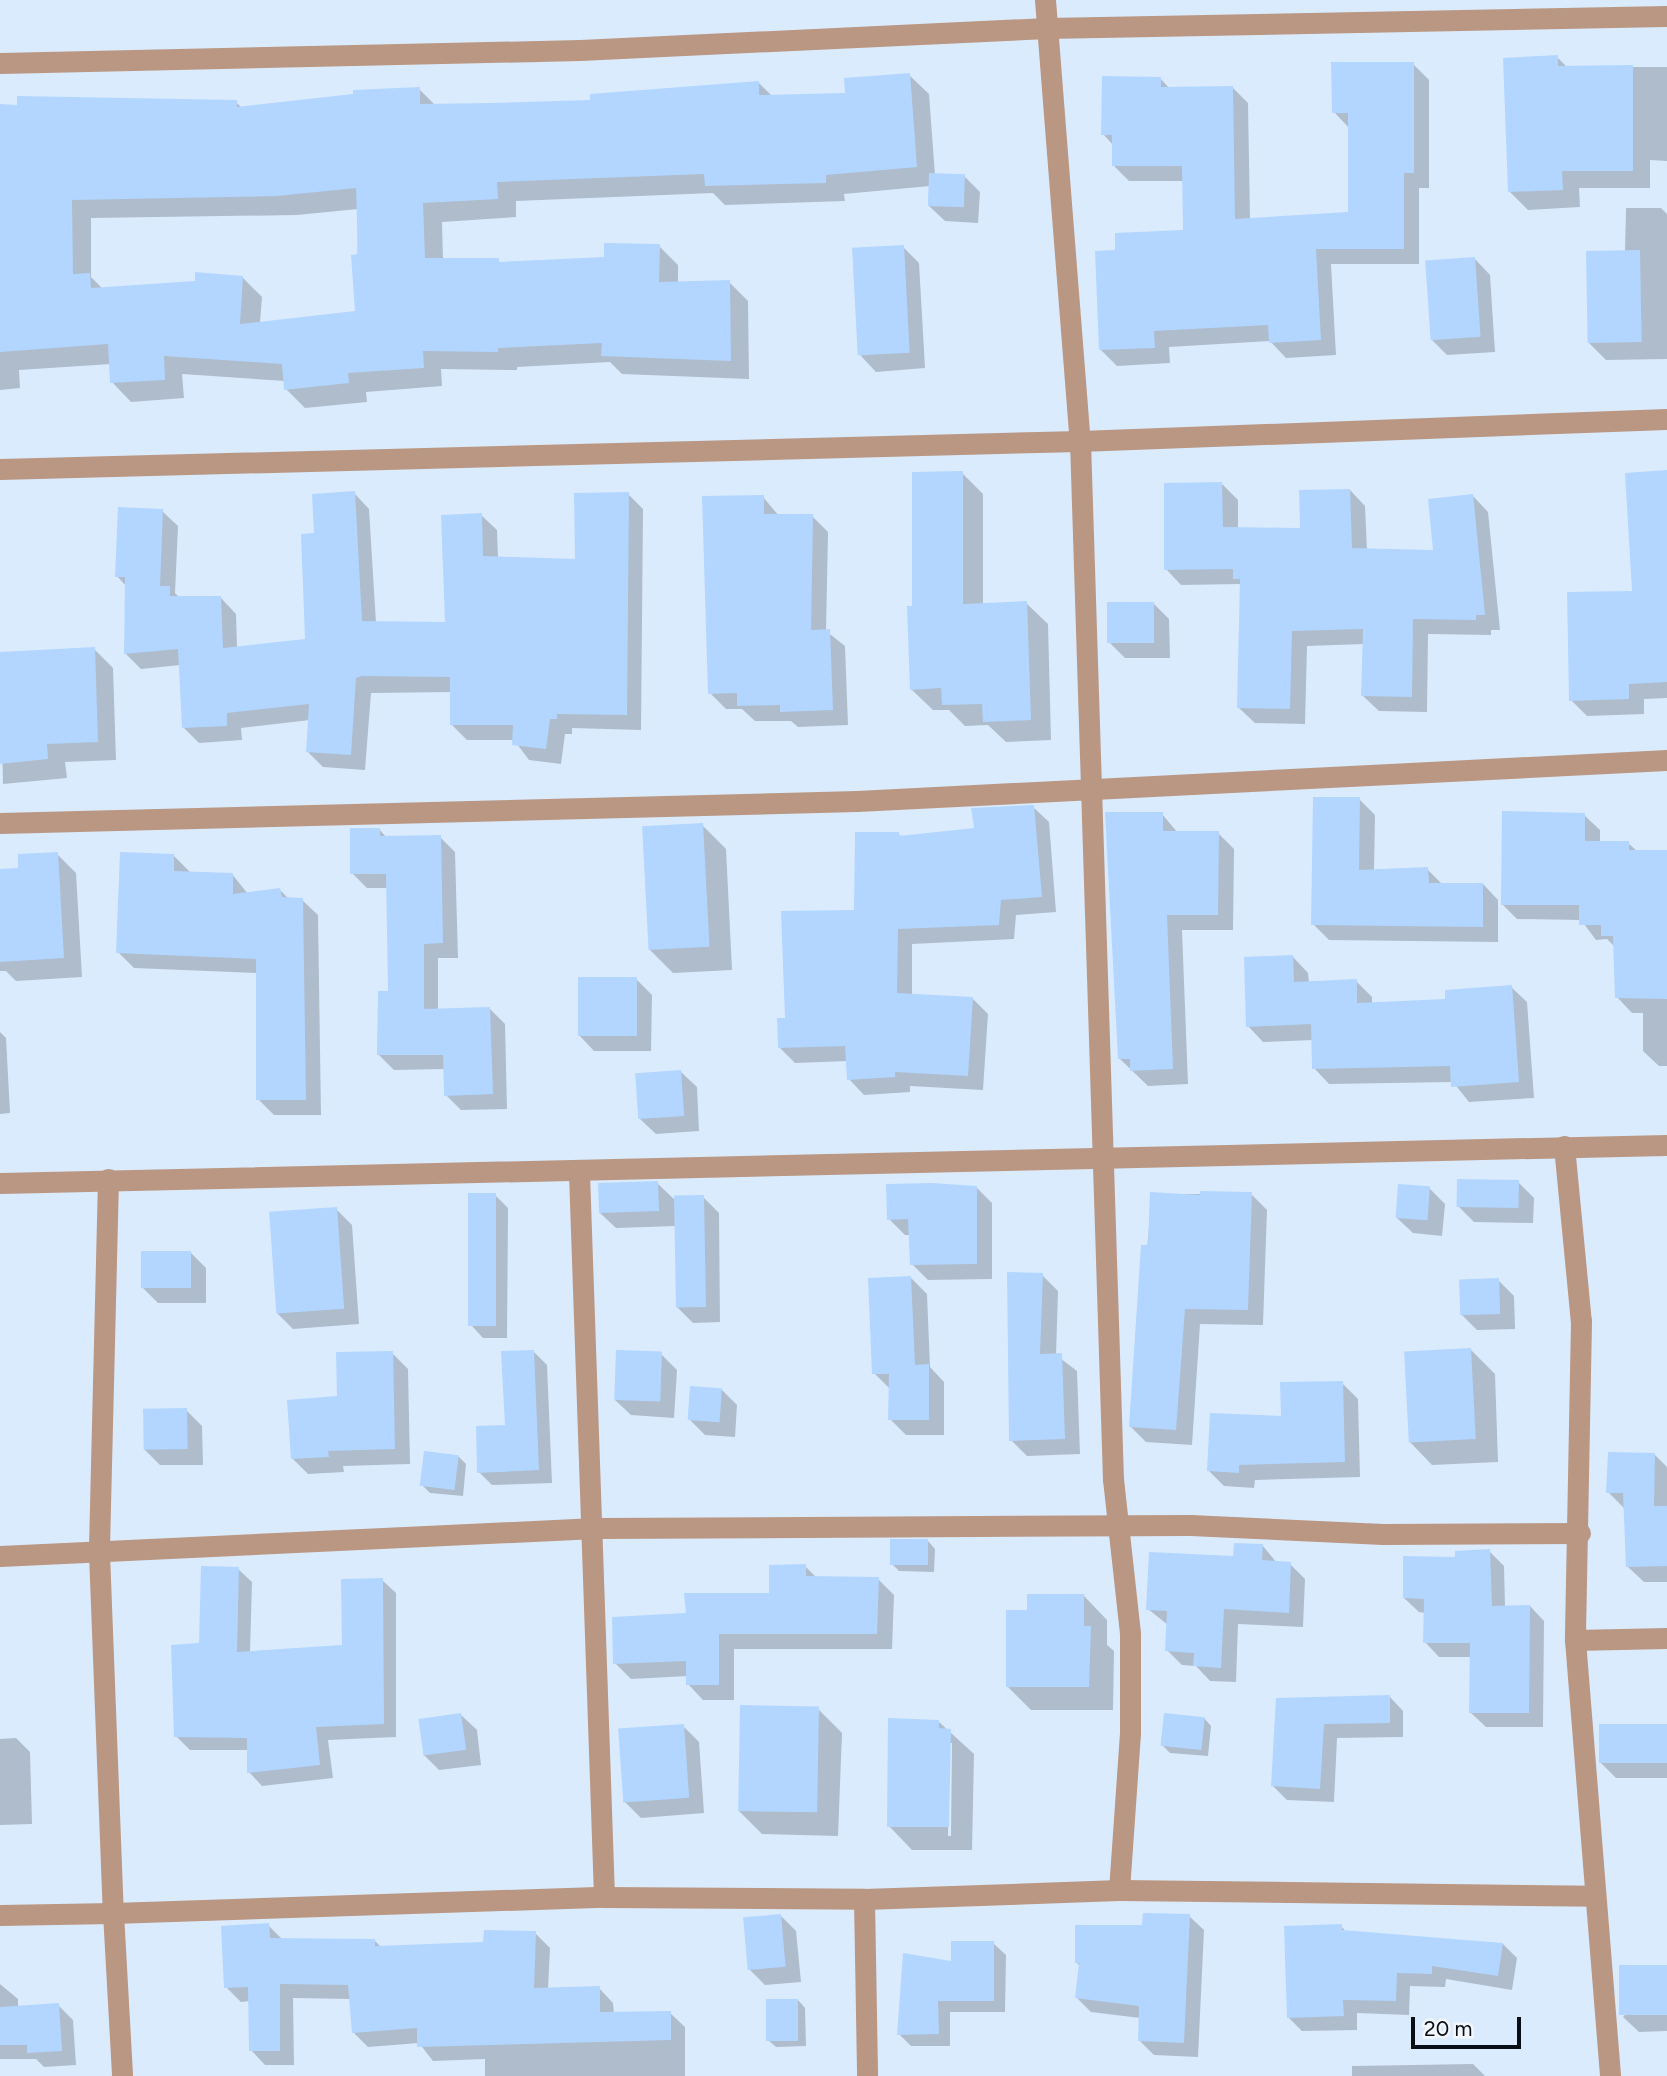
<!DOCTYPE html>
<html>
<head>
<meta charset="utf-8">
<style>
	body { margin:0 }
	#map { position:relative; width:1667px; height:2076px; overflow:hidden; background:#dbebfe; font-family:Figtree,sans-serif }
	div>[style] { position:absolute }
	.shadow>* { inset:0; background:#0003 }
	.building>* { inset:0; background:#b2d6ff; transform-origin:0 0 }
	.street>* { height:21px; margin:-10.5px; padding:0 10.5px; transform-origin:10.5px; border-radius:10.5px; background:#ba9782 }
	span { translate:-50% -50%; white-space:nowrap; text-align:center; line-height:1.15; -webkit-text-stroke:6px #f3f7fb; paint-order:stroke }
	.scale { position:absolute; left:1411px; top:2017px; width:110px; height:32px; box-sizing:border-box; border:4px solid #080e16; border-top:0; padding-left:9px; font-size:21px; line-height:24px; white-space:nowrap; color:#080e16; -webkit-text-stroke:5px #f3f7fb; paint-order:stroke }
</style>
</head>
<body>
<div id="map">
	<div class="shadow">
		<div style="clip-path:polygon(1557px 57px,1567px 67px,1667px 67px,1667px 161px,1650px 160px,1650px 188px,1579px 188px,1580px 207px,1528px 210px,1510px 192px)"></div>
		<div style="clip-path:polygon(1413px 64px,1429px 80px,1429px 188px,1419px 188px,1419px 264px,1331px 264px,1336px 355px,1286px 358px,1270px 341px,1169px 347px,1170px 363px,1117px 366px,1101px 350px,1117px 251px,1185px 232px,1184px 181px,1129px 181px,1113px 165px,1113px 145px,1103px 134px,1160px 78px,1170px 89px,1233px 88px,1248px 103px,1250px 220px,1349px 214px,1350px 129px,1334px 112px)"></div>
		<div style="clip-path:polygon(evenodd,909px 75px,929px 94px,935px 175px,964px 176px,980px 192px,978px 223px,945px 221px,929px 206px,930px 186px,844px 194px,845px 201px,725px 205px,713px 193px,516px 201px,516px 217px,442px 222px,443px 260px,501px 264px,605px 259px,659px 246px,678px 265px,678px 283px,729px 282px,748px 301px,749px 379px,622px 374px,610px 362px,517px 367px,517px 370px,441px 369px,442px 386px,366px 392px,367px 402px,305px 408px,286px 389px,285px 381px,182px 374px,184px 398px,131px 402px,112px 382px,111px 364px,19px 370px,20px 388px,0 390px,0 106px,236px 102px,242px 108px,419px 89px,435px 105px,592px 101px,758px 82px,773px 97px,847px 95px,909px 75px,358px 209px,357px 313px,260px 323px,262px 297px,243px 278px,103px 289px,91px 277px,91px 218px,297px 215px,358px 209px)"></div>
		<div style="clip-path:polygon(1626px 208px,1661px 208px,1667px 214px,1667px 359px,1606px 360px,1588px 342px,1625px 252px)"></div>
		<div style="clip-path:polygon(903px 247px,919px 263px,925px 368px,876px 372px,861px 356px)"></div>
		<div style="clip-path:polygon(1475px 259px,1490px 275px,1495px 352px,1447px 355px,1432px 340px)"></div>
		<div style="clip-path:polygon(1667px 472px,1667px 698px,1644px 699px,1644px 714px,1587px 716px,1571px 700px,1634px 593px)"></div>
		<div style="clip-path:polygon(962px 473px,983px 494px,983px 605px,1026px 603px,1048px 624px,1051px 740px,1006px 742px,988px 725px,965px 726px,949px 710px,933px 710px,911px 689px,914px 607px)"></div>
		<div style="clip-path:polygon(1222px 484px,1238px 500px,1238px 529px,1302px 530px,1350px 490px,1365px 506px,1367px 550px,1435px 551px,1473px 496px,1488px 512px,1500px 630px,1491px 630px,1491px 635px,1428px 634px,1427px 712px,1379px 711px,1363px 696px,1364px 644px,1307px 646px,1305px 724px,1255px 723px,1239px 708px,1241px 584px,1181px 585px,1166px 569px)"></div>
		<div style="clip-path:polygon(354px 493px,369px 509px,376px 623px,446px 624px,481px 515px,497px 530px,498px 559px,577px 561px,628px 494px,643px 509px,641px 730px,572px 728px,572px 734px,565px 734px,561px 764px,529px 760px,514px 740px,467px 740px,452px 725px,452px 692px,371px 693px,365px 770px,323px 767px,308px 752px,310px 720px,241px 728px,242px 740px,199px 743px,184px 728px,180px 665px,141px 669px,126px 654px,126px 586px,117px 576px,162px 511px,178px 526px,175px 593px,180px 598px,221px 598px,236px 614px,237px 648px,307px 641px,316px 535px)"></div>
		<div style="clip-path:polygon(763px 497px,779px 516px,812px 516px,828px 532px,826px 631px,845px 646px,848px 725px,798px 727px,791px 721px,755px 721px,742px 709px,726px 709px,710px 693px)"></div>
		<div style="clip-path:polygon(1153px 603px,1169px 619px,1170px 658px,1125px 658px,1109px 642px)"></div>
		<div style="clip-path:polygon(94px 649px,113px 668px,116px 760px,65px 762px,67px 778px,3px 784px,0 655px)"></div>
		<div style="clip-path:polygon(1359px 799px,1375px 815px,1374px 871px,1427px 869px,1443px 885px,1483px 884px,1498px 900px,1498px 942px,1329px 940px,1313px 924px)"></div>
		<div style="clip-path:polygon(1033px 807px,1049px 822px,1056px 912px,1016px 915px,1014px 939px,912px 944px,912px 995px,972px 998px,988px 1014px,983px 1090px,910px 1086px,910px 1092px,864px 1095px,849px 1079px,848px 1061px,795px 1063px,779px 1047px,786px 1020px,856px 912px,898px 834px,902px 837px,976px 830px)"></div>
		<div style="clip-path:polygon(1162px 814px,1178px 833px,1218px 833px,1234px 849px,1233px 930px,1182px 930px,1188px 1084px,1148px 1086px,1120px 1059px)"></div>
		<div style="clip-path:polygon(1584px 815px,1600px 830px,1600px 843px,1628px 843px,1638px 852px,1667px 851px,1667px 1066px,1659px 1066px,1643px 1051px,1643px 1013px,1632px 1013px,1617px 997px,1615px 947px,1607px 939px,1596px 940px,1581px 920px,1517px 919px,1502px 904px)"></div>
		<div style="clip-path:polygon(702px 825px,726px 849px,732px 970px,673px 973px,649px 949px)"></div>
		<div style="clip-path:polygon(379px 829px,387px 838px,440px 837px,455px 852px,458px 958px,438px 958px,438px 1011px,490px 1009px,505px 1024px,507px 1109px,461px 1110px,446px 1095px,445px 1069px,394px 1070px,379px 1055px,390px 992px,388px 888px,367px 888px,352px 873px)"></div>
		<div style="clip-path:polygon(57px 854px,76px 873px,82px 977px,16px 981px,6px 971px,0 971px,0 871px,20px 869px)"></div>
		<div style="clip-path:polygon(174px 856px,190px 872px,232px 874px,248px 894px,280px 890px,289px 899px,302px 900px,318px 915px,321px 1115px,274px 1115px,258px 1099px,258px 973px,134px 968px,118px 952px)"></div>
		<div style="clip-path:polygon(1293px 957px,1308px 973px,1309px 983px,1356px 981px,1372px 997px,1372px 1004px,1447px 1001px,1511px 987px,1527px 1002px,1534px 1098px,1469px 1102px,1453px 1082px,1329px 1084px,1314px 1068px,1313px 1040px,1263px 1042px,1248px 1026px)"></div>
		<div style="clip-path:polygon(636px 979px,652px 995px,651px 1051px,594px 1051px,579px 1035px)"></div>
		<div style="clip-path:polygon(0 1032px,6px 1038px,10px 1113px,0 1114px)"></div>
		<div style="clip-path:polygon(681px 1072px,697px 1087px,699px 1131px,656px 1134px,640px 1119px)"></div>
		<div style="clip-path:polygon(1518px 1182px,1534px 1198px,1533px 1223px,1474px 1222px,1458px 1206px)"></div>
		<div style="clip-path:polygon(657px 1183px,676px 1201px,703px 1197px,719px 1213px,720px 1322px,693px 1323px,677px 1307px,676px 1226px,616px 1228px,600px 1213px)"></div>
		<div style="clip-path:polygon(977px 1188px,992px 1203px,992px 1279px,928px 1280px,912px 1264px,911px 1235px,905px 1235px,889px 1219px)"></div>
		<div style="clip-path:polygon(1429px 1188px,1445px 1204px,1442px 1236px,1413px 1233px,1397px 1218px)"></div>
		<div style="clip-path:polygon(1152px 1194px,1251px 1194px,1267px 1210px,1263px 1325px,1200px 1324px,1192px 1445px,1146px 1442px,1131px 1427px)"></div>
		<div style="clip-path:polygon(495px 1195px,508px 1208px,507px 1338px,483px 1338px,471px 1325px)"></div>
		<div style="clip-path:polygon(336px 1209px,352px 1225px,359px 1324px,293px 1329px,277px 1313px)"></div>
		<div style="clip-path:polygon(190px 1252px,206px 1268px,206px 1303px,158px 1303px,142px 1287px)"></div>
		<div style="clip-path:polygon(1042px 1275px,1058px 1291px,1056px 1355px,1077px 1371px,1080px 1454px,1027px 1456px,1011px 1440px)"></div>
		<div style="clip-path:polygon(911px 1278px,927px 1294px,930px 1367px,944px 1382px,944px 1435px,906px 1435px,890px 1419px,890px 1389px,874px 1373px)"></div>
		<div style="clip-path:polygon(1498px 1280px,1514px 1296px,1515px 1329px,1477px 1330px,1461px 1314px)"></div>
		<div style="clip-path:polygon(1471px 1350px,1495px 1374px,1498px 1462px,1432px 1465px,1409px 1441px)"></div>
		<div style="clip-path:polygon(533px 1351px,547px 1365px,552px 1483px,492px 1485px,479px 1472px,507px 1427px)"></div>
		<div style="clip-path:polygon(392px 1353px,408px 1369px,410px 1464px,343px 1466px,344px 1472px,308px 1474px,293px 1459px,338px 1397px)"></div>
		<div style="clip-path:polygon(661px 1354px,677px 1370px,674px 1418px,631px 1415px,615px 1400px)"></div>
		<div style="clip-path:polygon(1342px 1383px,1358px 1399px,1360px 1477px,1255px 1480px,1254px 1488px,1224px 1486px,1208px 1470px)"></div>
		<div style="clip-path:polygon(721px 1389px,737px 1405px,735px 1437px,705px 1435px,689px 1419px)"></div>
		<div style="clip-path:polygon(186px 1410px,202px 1426px,203px 1465px,160px 1465px,144px 1449px)"></div>
		<div style="clip-path:polygon(1655px 1455px,1667px 1467px,1667px 1582px,1644px 1582px,1628px 1567px,1624px 1508px,1608px 1492px)"></div>
		<div style="clip-path:polygon(458px 1456px,466px 1464px,463px 1496px,430px 1493px,422px 1485px)"></div>
		<div style="clip-path:polygon(928px 1541px,935px 1549px,934px 1572px,899px 1571px,891px 1563px)"></div>
		<div style="clip-path:polygon(1262px 1545px,1277px 1563px,1290px 1564px,1305px 1579px,1303px 1627px,1238px 1624px,1236px 1682px,1210px 1681px,1196px 1666px,1182px 1665px,1167px 1650px,1168px 1625px,1148px 1609px)"></div>
		<div style="clip-path:polygon(1489px 1551px,1504px 1566px,1505px 1607px,1530px 1606px,1544px 1621px,1543px 1727px,1486px 1727px,1471px 1713px,1472px 1657px,1439px 1657px,1425px 1642px,1425px 1613px,1419px 1612px,1404px 1598px,1457px 1559px)"></div>
		<div style="clip-path:polygon(805px 1566px,817px 1578px,878px 1579px,894px 1595px,892px 1649px,734px 1649px,734px 1700px,703px 1700px,688px 1684px,688px 1676px,631px 1679px,615px 1663px,688px 1615px,771px 1594px)"></div>
		<div style="clip-path:polygon(238px 1569px,252px 1582px,250px 1653px,344px 1647px,382px 1580px,396px 1593px,396px 1737px,328px 1740px,333px 1778px,262px 1786px,249px 1772px,249px 1750px,190px 1750px,176px 1736px)"></div>
		<div style="clip-path:polygon(1084px 1596px,1107px 1620px,1107px 1645px,1114px 1651px,1113px 1710px,1031px 1710px,1007px 1686px,1029px 1611px)"></div>
		<div style="clip-path:polygon(1389px 1696px,1403px 1711px,1403px 1737px,1337px 1738px,1334px 1802px,1287px 1800px,1273px 1786px,1277px 1699px)"></div>
		<div style="clip-path:polygon(818px 1709px,842px 1733px,838px 1836px,762px 1834px,738px 1810px)"></div>
		<div style="clip-path:polygon(461px 1715px,477px 1730px,481px 1765px,439px 1770px,423px 1754px)"></div>
		<div style="clip-path:polygon(1204px 1718px,1211px 1726px,1208px 1756px,1170px 1753px,1162px 1745px)"></div>
		<div style="clip-path:polygon(evenodd,939px 1722px,974px 1754px,972px 1850px,912px 1850px,889px 1826px,939px 1722px,949px 1743px,952px 1743px,951px 1836px,948px 1836px,949px 1743px)"></div>
		<div style="clip-path:polygon(683px 1726px,699px 1742px,704px 1813px,641px 1818px,625px 1802px)"></div>
		<div style="clip-path:polygon(1667px 1726px,1667px 1778px,1616px 1778px,1600px 1762px)"></div>
		<div style="clip-path:polygon(16px 1738px,30px 1752px,32px 1824px,0 1825px,0 1739px)"></div>
		<div style="clip-path:polygon(780px 1915px,796px 1931px,801px 1982px,765px 1985px,749px 1969px)"></div>
		<div style="clip-path:polygon(1189px 1916px,1204px 1930px,1198px 2057px,1154px 2055px,1139px 2040px,1140px 2018px,1091px 2012px,1077px 1998px,1080px 1966px,1077px 1963px,1144px 1926px)"></div>
		<div style="clip-path:polygon(268px 1925px,283px 1940px,374px 1940px,381px 1947px,485px 1943px,535px 1933px,550px 1948px,548px 1989px,599px 1988px,613px 2003px,614px 2014px,670px 2013px,685px 2027px,685px 2076px,485px 2076px,485px 2059px,433px 2061px,419px 2043px,368px 2047px,354px 2033px,351px 1999px,293px 1998px,294px 2065px,265px 2065px,251px 2050px,250px 2001px,241px 2002px,226px 1987px)"></div>
		<div style="clip-path:polygon(1341px 1926px,1347px 1933px,1503px 1944px,1517px 1958px,1512px 1990px,1446px 1979px,1445px 1987px,1410px 1986px,1409px 2015px,1357px 2013px,1357px 2030px,1302px 2031px,1288px 2017px)"></div>
		<div style="clip-path:polygon(993px 1943px,1006px 1955px,1005px 2012px,950px 2012px,950px 2046px,911px 2046px,899px 2034px,952px 1963px)"></div>
		<div style="clip-path:polygon(1667px 1967px,1667px 2031px,1639px 2032px,1623px 2017px)"></div>
		<div style="clip-path:polygon(0 1984px,18px 1999px,18px 2008px,58px 2005px,73px 2020px,76px 2065px,44px 2067px,36px 2059px,0 2059px)"></div>
		<div style="clip-path:polygon(798px 2000px,805px 2008px,806px 2046px,776px 2047px,768px 2040px)"></div>
		<div style="clip-path:polygon(1473px 2064px,1485px 2076px,1352px 2076px,1352px 2066px)"></div>
	</div>
	<div class="building">
		<div style="clip-path:polygon(1558px 55px,1558px 66px,1633px 65px,1633px 171px,1562px 171px,1563px 190px,1508px 192px,1503px 58px)"></div>
		<div style="clip-path:polygon(1331px 62px,1414px 62px,1414px 173px,1404px 173px,1404px 249px,1316px 249px,1321px 340px,1269px 343px,1268px 325px,1154px 331px,1155px 348px,1099px 350px,1095px 251px,1115px 250px,1115px 233px,1183px 230px,1182px 166px,1112px 166px,1112px 135px,1101px 135px,1102px 76px,1161px 77px,1161px 87px,1233px 86px,1235px 219px,1348px 212px,1348px 113px,1332px 113px)"></div>
		<div style="clip-path:polygon(evenodd,910px 73px,917px 167px,826px 175px,826px 183px,705px 186px,704px 174px,497px 182px,498px 199px,423px 203px,425px 258px,499px 258px,499px 262px,604px 257px,604px 243px,660px 244px,659px 282px,730px 280px,731px 361px,601px 356px,602px 343px,498px 348px,498px 352px,423px 351px,424px 368px,348px 373px,349px 383px,284px 390px,282px 364px,164px 356px,165px 380px,110px 383px,108px 344px,0 352px,0 104px,17px 105px,17px 96px,237px 100px,237px 107px,353px 94px,353px 90px,420px 87px,420px 104px,493px 103px,590px 100px,590px 94px,759px 81px,759px 95px,845px 93px,844px 78px,910px 73px,356px 188px,358px 254px,351px 255px,355px 311px,240px 324px,243px 276px,195px 272px,195px 281px,91px 288px,90px 273px,73px 274px,72px 200px,277px 196px,356px 188px)"></div>
		<div style="left:929px;top:173px;width:36px;height:33px;rotate:2deg"></div>
		<div style="left:904px;top:245px;width:108px;height:52px;rotate:87deg"></div>
		<div style="left:1640px;top:250px;width:92px;height:54px;rotate:89deg"></div>
		<div style="left:1475px;top:257px;width:80px;height:50px;rotate:86deg"></div>
		<div style="clip-path:polygon(1667px 470px,1667px 682px,1629px 684px,1629px 699px,1569px 701px,1567px 592px,1632px 591px,1625px 473px)"></div>
		<div style="clip-path:polygon(963px 471px,963px 604px,1027px 601px,1031px 720px,983px 722px,982px 704px,942px 705px,941px 688px,910px 690px,907px 606px,912px 606px,912px 472px)"></div>
		<div style="clip-path:polygon(1222px 482px,1223px 527px,1300px 528px,1299px 490px,1350px 489px,1352px 548px,1433px 550px,1428px 499px,1473px 494px,1485px 615px,1476px 615px,1476px 620px,1413px 619px,1412px 697px,1361px 696px,1363px 629px,1292px 631px,1290px 709px,1237px 708px,1240px 579px,1233px 579px,1233px 569px,1164px 570px,1164px 483px)"></div>
		<div style="clip-path:polygon(355px 491px,362px 621px,445px 622px,441px 515px,482px 513px,483px 556px,575px 559px,574px 493px,629px 492px,627px 715px,557px 714px,557px 719px,550px 719px,546px 749px,512px 745px,513px 725px,450px 725px,450px 677px,362px 676px,356px 678px,351px 755px,306px 752px,309px 704px,227px 713px,227px 726px,182px 728px,178px 649px,124px 654px,125px 577px,115px 577px,118px 507px,163px 509px,160px 586px,170px 586px,170px 596px,221px 596px,223px 648px,305px 639px,301px 534px,314px 533px,312px 494px)"></div>
		<div style="clip-path:polygon(764px 495px,764px 514px,813px 514px,811px 630px,830px 629px,833px 710px,780px 712px,780px 705px,737px 706px,737px 693px,708px 694px,702px 496px)"></div>
		<div style="left:1107px;top:602px;width:47px;height:41px"></div>
		<div style="clip-path:polygon(95px 647px,98px 742px,47px 744px,48px 759px,0 764px,0 652px)"></div>
		<div style="clip-path:polygon(1313px 797px,1360px 797px,1359px 870px,1428px 867px,1429px 883px,1483px 883px,1483px 927px,1311px 925px)"></div>
		<div style="clip-path:polygon(1034px 805px,1042px 897px,1001px 900px,999px 925px,898px 929px,897px 993px,973px 997px,968px 1076px,895px 1072px,895px 1077px,847px 1080px,845px 1046px,778px 1048px,777px 1018px,785px 1018px,781px 911px,854px 910px,855px 832px,899px 832px,899px 836px,974px 828px,971px 808px)"></div>
		<div style="clip-path:polygon(1502px 811px,1585px 813px,1585px 841px,1629px 841px,1629px 850px,1667px 850px,1667px 999px,1615px 998px,1613px 936px,1601px 936px,1601px 925px,1579px 925px,1579px 905px,1501px 905px)"></div>
		<div style="clip-path:polygon(1105px 812px,1163px 812px,1163px 831px,1219px 831px,1218px 915px,1167px 915px,1173px 1069px,1130px 1071px,1130px 1059px,1118px 1059px)"></div>
		<div style="left:703px;top:823px;width:124px;height:61px;rotate:87deg"></div>
		<div style="clip-path:polygon(350px 828px,380px 828px,380px 836px,441px 835px,443px 943px,424px 944px,424px 1009px,490px 1007px,493px 1094px,444px 1096px,443px 1055px,377px 1055px,378px 991px,388px 991px,386px 874px,350px 874px)"></div>
		<div style="clip-path:polygon(58px 852px,64px 958px,0 962px,0 869px,18px 868px,18px 854px)"></div>
		<div style="clip-path:polygon(120px 852px,174px 854px,174px 871px,233px 873px,233px 894px,280px 888px,282px 897px,303px 898px,306px 1100px,256px 1100px,256px 959px,116px 953px)"></div>
		<div style="clip-path:polygon(1293px 955px,1294px 982px,1357px 979px,1357px 1003px,1445px 999px,1445px 990px,1512px 985px,1519px 1082px,1451px 1087px,1450px 1066px,1312px 1069px,1311px 1024px,1246px 1027px,1244px 957px)"></div>
		<div style="left:578px;top:977px;width:59px;height:59px"></div>
		<div style="left:681px;top:1070px;width:46px;height:46px;rotate:86deg"></div>
		<div style="left:1457px;top:1179px;width:62px;height:28px;rotate:1deg"></div>
		<div style="left:658px;top:1181px;width:30px;height:60px;rotate:88deg"></div>
		<div style="clip-path:polygon(931px 1183px,977px 1186px,977px 1264px,910px 1265px,908px 1219px,887px 1220px,886px 1184px)"></div>
		<div style="left:1398px;top:1184px;width:32px;height:34px;rotate:4deg"></div>
		<div style="clip-path:polygon(1200px 1191px,1252px 1192px,1248px 1310px,1185px 1309px,1176px 1430px,1129px 1427px,1141px 1245px,1148px 1245px,1150px 1192px,1200px 1195px)"></div>
		<div style="left:468px;top:1193px;width:28px;height:133px"></div>
		<div style="left:704px;top:1195px;width:112px;height:30px;rotate:89deg"></div>
		<div style="left:337px;top:1207px;width:102px;height:68px;rotate:86deg"></div>
		<div style="left:141px;top:1251px;width:50px;height:37px"></div>
		<div style="clip-path:polygon(1007px 1272px,1043px 1273px,1040px 1354px,1062px 1353px,1065px 1439px,1009px 1441px)"></div>
		<div style="clip-path:polygon(911px 1276px,915px 1365px,929px 1364px,929px 1420px,888px 1420px,889px 1374px,872px 1374px,868px 1278px)"></div>
		<div style="left:1499px;top:1278px;width:36px;height:40px;rotate:88deg"></div>
		<div style="left:1471px;top:1348px;width:91px;height:67px;rotate:87deg"></div>
		<div style="clip-path:polygon(534px 1350px,539px 1470px,477px 1473px,476px 1426px,505px 1425px,501px 1351px)"></div>
		<div style="left:616px;top:1350px;width:46px;height:50px;rotate:2deg"></div>
		<div style="clip-path:polygon(393px 1351px,395px 1449px,328px 1451px,329px 1457px,291px 1459px,287px 1400px,337px 1396px,336px 1352px)"></div>
		<div style="clip-path:polygon(1343px 1381px,1345px 1462px,1239px 1465px,1239px 1473px,1207px 1471px,1210px 1413px,1281px 1416px,1280px 1382px)"></div>
		<div style="left:690px;top:1386px;width:32px;height:34px;rotate:4deg"></div>
		<div style="left:187px;top:1408px;width:41px;height:44px;rotate:89deg"></div>
		<div style="left:424px;top:1451px;width:35px;height:35px;rotate:7deg"></div>
		<div style="clip-path:polygon(1608px 1452px,1655px 1453px,1654px 1506px,1667px 1506px,1667px 1566px,1626px 1567px,1623px 1493px,1606px 1493px)"></div>
		<div style="left:928px;top:1539px;width:26px;height:38px;rotate:90deg"></div>
		<div style="clip-path:polygon(1234px 1543px,1263px 1544px,1262px 1560px,1291px 1562px,1289px 1613px,1224px 1609px,1221px 1668px,1193px 1666px,1194px 1653px,1165px 1651px,1167px 1611px,1146px 1610px,1149px 1552px,1233px 1556px)"></div>
		<div style="clip-path:polygon(1490px 1549px,1492px 1606px,1530px 1605px,1529px 1713px,1469px 1713px,1470px 1643px,1423px 1643px,1424px 1599px,1403px 1598px,1403px 1556px,1455px 1557px,1455px 1551px)"></div>
		<div style="clip-path:polygon(806px 1564px,806px 1576px,879px 1577px,877px 1634px,719px 1634px,719px 1685px,686px 1685px,686px 1661px,613px 1664px,612px 1617px,686px 1613px,684px 1593px,769px 1593px,769px 1565px)"></div>
		<div style="clip-path:polygon(201px 1566px,239px 1567px,237px 1652px,342px 1645px,341px 1579px,383px 1578px,384px 1724px,316px 1727px,320px 1765px,247px 1773px,247px 1738px,174px 1737px,171px 1645px,199px 1643px)"></div>
		<div style="clip-path:polygon(1027px 1594px,1084px 1594px,1084px 1626px,1091px 1626px,1089px 1687px,1006px 1687px,1006px 1610px,1027px 1610px)"></div>
		<div style="clip-path:polygon(1390px 1695px,1390px 1723px,1324px 1724px,1320px 1789px,1271px 1786px,1276px 1698px)"></div>
		<div style="left:740px;top:1705px;width:79px;height:106px;rotate:1deg"></div>
		<div style="left:461px;top:1713px;width:37px;height:43px;rotate:82deg"></div>
		<div style="left:1164px;top:1713px;width:41px;height:33px;rotate:6deg"></div>
		<div style="clip-path:polygon(888px 1718px,939px 1720px,939px 1728px,951px 1729px,949px 1827px,887px 1827px)"></div>
		<div style="left:684px;top:1724px;width:74px;height:66px;rotate:86deg"></div>
		<div style="left:1599px;top:1724px;width:68px;height:39px"></div>
		<div style="clip-path:polygon(1143px 1913px,1190px 1914px,1184px 2043px,1138px 2041px,1139px 2006px,1075px 1998px,1079px 1963px,1075px 1963px,1075px 1925px,1142px 1925px)"></div>
		<div style="left:781px;top:1914px;width:53px;height:38px;rotate:85deg"></div>
		<div style="clip-path:polygon(269px 1923px,270px 1938px,375px 1939px,375px 1946px,483px 1942px,484px 1930px,536px 1931px,534px 1988px,600px 1986px,600px 2012px,671px 2011px,671px 2040px,417px 2047px,417px 2028px,352px 2033px,348px 1985px,280px 1984px,280px 2051px,249px 2051px,248px 1987px,224px 1988px,221px 1926px)"></div>
		<div style="clip-path:polygon(1342px 1924px,1342px 1930px,1503px 1943px,1498px 1976px,1432px 1966px,1432px 1974px,1397px 1973px,1396px 2001px,1343px 2000px,1344px 2016px,1287px 2018px,1284px 1926px)"></div>
		<div style="clip-path:polygon(951px 1941px,994px 1941px,994px 2001px,938px 2001px,939px 2034px,897px 2035px,903px 1953px,951px 1961px)"></div>
		<div style="left:1667px;top:1965px;width:50px;height:48px;rotate:90deg"></div>
		<div style="left:766px;top:1999px;width:32px;height:42px"></div>
		<div style="clip-path:polygon(59px 2003px,62px 2051px,27px 2053px,27px 2045px,0 2045px,0 2007px)"></div>
	</div>
	<div class="street">
		<div style="left:1045px;top:0;width:442px;rotate:85.5deg"></div>
		<div style="left:1080px;top:441px;width:1039px;rotate:88.18deg"></div>
		<div style="left:1113px;top:1479px;width:156px;rotate:83.7deg"></div>
		<div style="left:1130px;top:1634px;width:99px;rotate:90deg"></div>
		<div style="left:1130px;top:1733px;width:157px;rotate:94deg"></div>
		<div style="left:0;top:63px;width:580px;rotate:-1.28deg"></div>
		<div style="left:580px;top:50px;width:468px;rotate:-2.7deg"></div>
		<div style="left:1047px;top:28px;width:620px;rotate:-1.11deg"></div>
		<div style="left:0;top:469px;width:1080px;rotate:-1.49deg"></div>
		<div style="left:1080px;top:441px;width:587px;rotate:-2.15deg"></div>
		<div style="left:0;top:823px;width:857px;rotate:-1.47deg"></div>
		<div style="left:857px;top:801px;width:811px;rotate:-2.9deg"></div>
		<div style="left:1564px;top:1146px;width:176px;rotate:84.5deg"></div>
		<div style="left:1581px;top:1321px;width:319px;rotate:91.1deg"></div>
		<div style="left:1575px;top:1640px;width:437px;rotate:85.4deg"></div>
		<div style="left:579px;top:1173px;width:724px;rotate:88.02deg"></div>
		<div style="left:108px;top:1179px;width:374px;rotate:91.4deg"></div>
		<div style="left:99px;top:1553px;width:360px;rotate:87.8deg"></div>
		<div style="left:113px;top:1913px;width:491px;rotate:-1.9deg"></div>
		<div style="left:604px;top:1897px;width:260px;rotate:0.4deg"></div>
		<div style="left:864px;top:1899px;width:255px;rotate:-2deg"></div>
		<div style="left:1119px;top:1890px;width:476px;rotate:0.7deg"></div>
		<div style="left:0;top:1183px;width:1667px;rotate:-1.31deg"></div>
		<div style="left:0;top:1556px;width:596px;rotate:-2.69deg"></div>
		<div style="left:595px;top:1528px;width:595px;rotate:-0.29deg"></div>
		<div style="left:1190px;top:1525px;width:193px;rotate:2.7deg"></div>
		<div style="left:1383px;top:1534px;width:197px;rotate:-0.3deg"></div>
		<div style="left:1575px;top:1640px;width:92px;rotate:-1.2deg"></div>
		<div style="left:864px;top:1899px;width:177px;rotate:89deg"></div>
		<div style="left:0;top:1915px;width:113px;rotate:-1deg"></div>
		<div style="left:113px;top:1913px;width:163px;rotate:86.8deg"></div>
	</div>
	<div class="scale">20 m</div>
</div>
</body>
</html>
